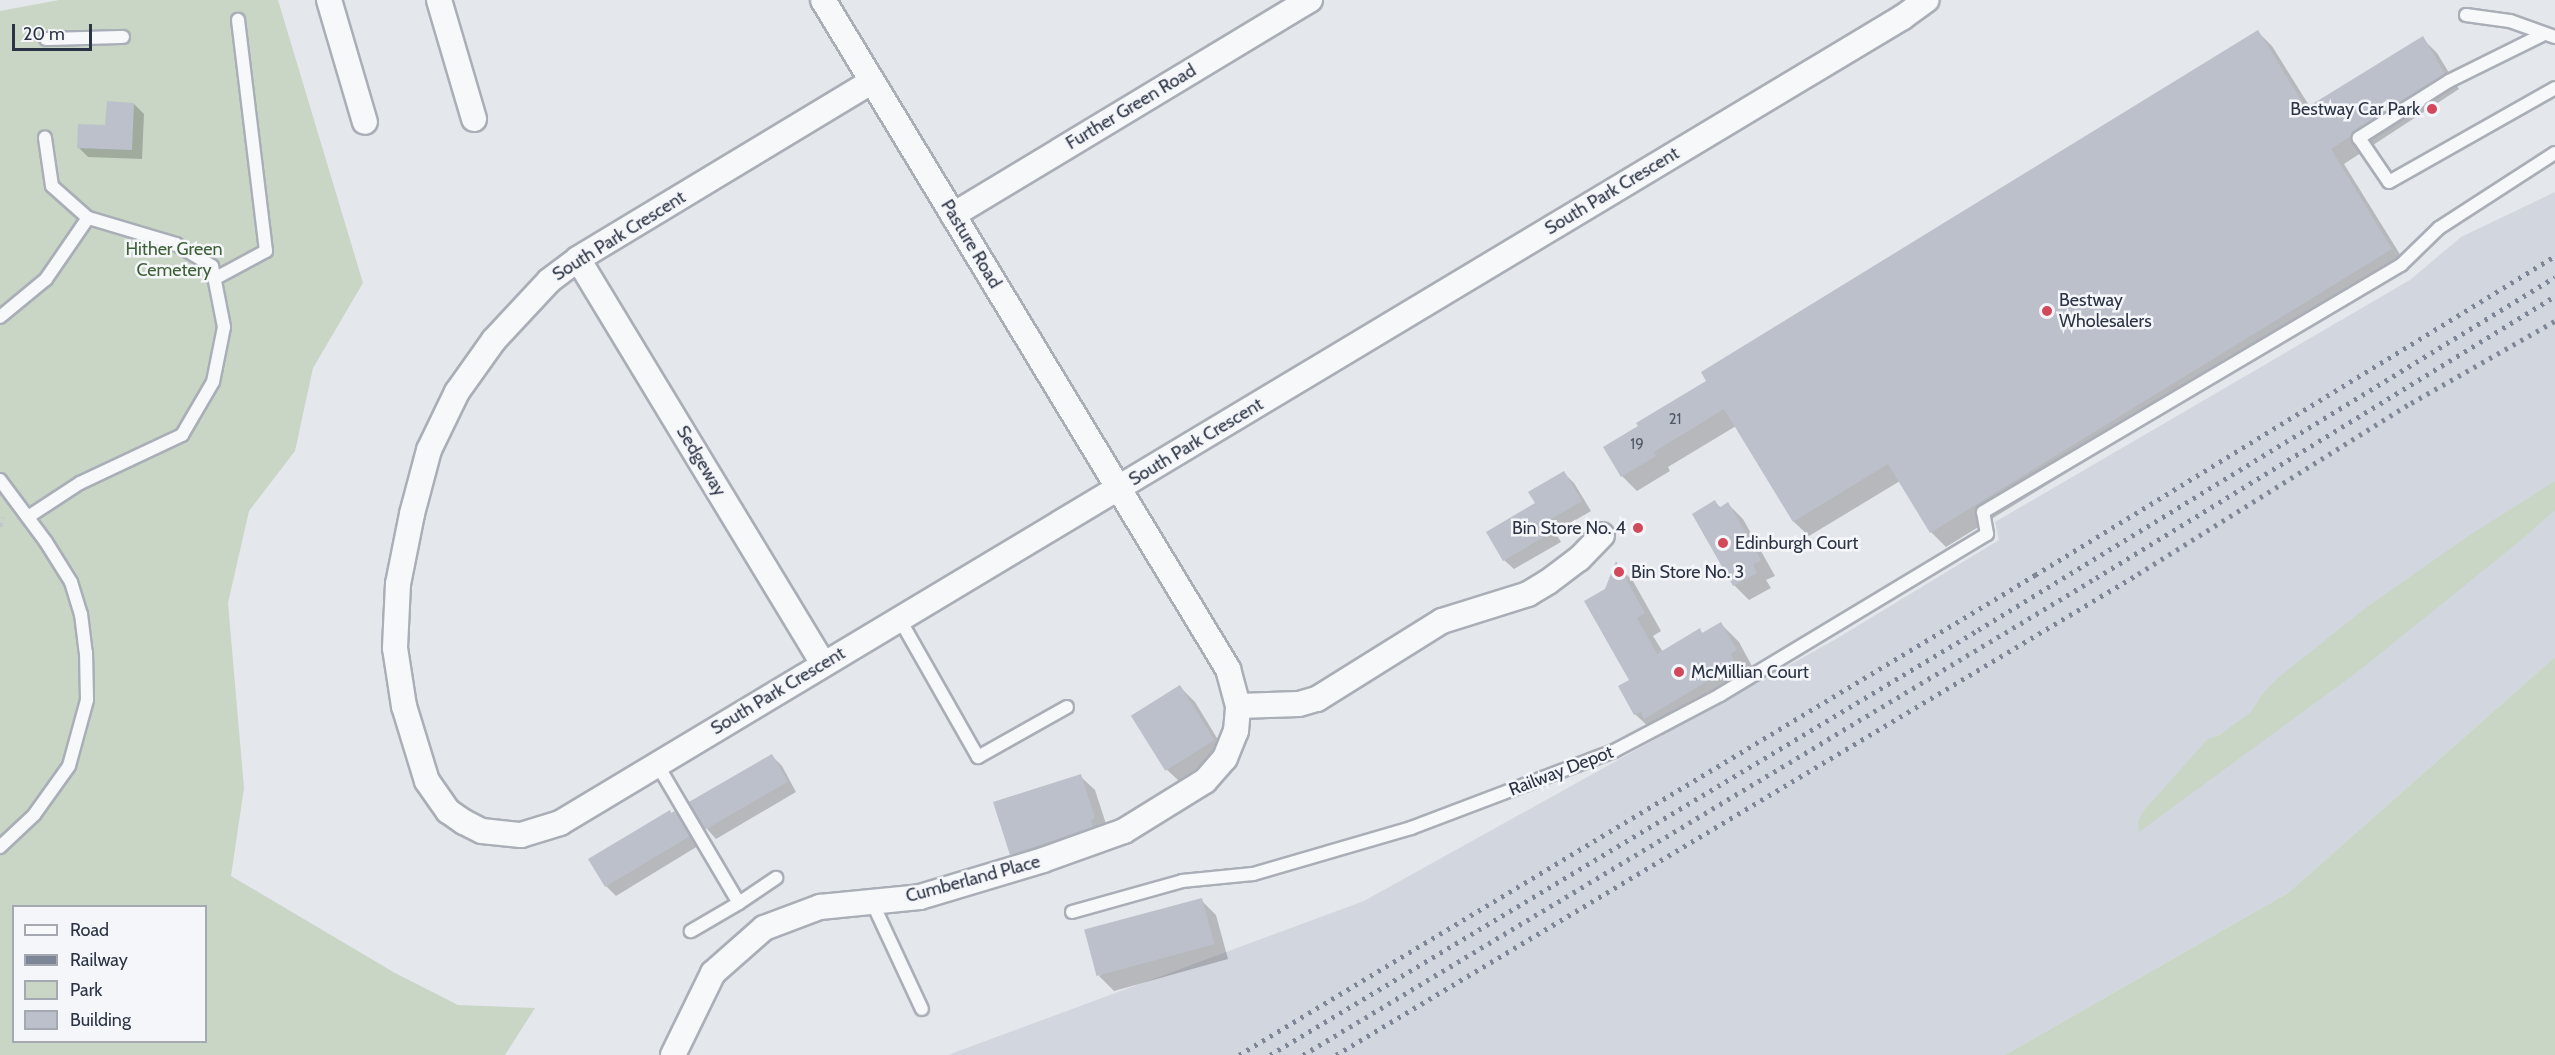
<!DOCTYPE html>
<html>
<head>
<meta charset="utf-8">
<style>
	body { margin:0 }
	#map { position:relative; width:2555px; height:1055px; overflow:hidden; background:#e4e7ec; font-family:Cabin,sans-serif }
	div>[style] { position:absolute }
	.built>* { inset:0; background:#d2d6de }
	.green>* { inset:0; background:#c9d6c5 }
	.shadow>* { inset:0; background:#0003 }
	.building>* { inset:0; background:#bbc0ca; transform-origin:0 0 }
	.path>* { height:4px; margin-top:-2px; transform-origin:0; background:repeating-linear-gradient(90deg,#c2c5cb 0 4.5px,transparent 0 9px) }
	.roads { filter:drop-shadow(2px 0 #a9aeb7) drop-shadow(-2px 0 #a9aeb7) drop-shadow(0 2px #a9aeb7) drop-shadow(0 -2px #a9aeb7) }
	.lane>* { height:12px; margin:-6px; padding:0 6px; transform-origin:6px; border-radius:6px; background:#f7f8fa }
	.street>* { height:24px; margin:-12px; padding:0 12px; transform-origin:12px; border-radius:12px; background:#f7f8fa }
	.rail>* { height:4.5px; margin-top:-2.25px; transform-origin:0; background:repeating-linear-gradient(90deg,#7d8696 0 3px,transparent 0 9px) }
	.dots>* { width:16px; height:16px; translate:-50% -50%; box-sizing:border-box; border:3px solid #f4f6f9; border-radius:50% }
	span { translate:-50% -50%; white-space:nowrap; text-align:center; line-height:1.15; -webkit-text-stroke:5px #f4f6f9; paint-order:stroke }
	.number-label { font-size:15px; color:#4f5766 }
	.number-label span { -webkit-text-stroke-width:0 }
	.street-label { font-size:18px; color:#2b3445 }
	.poi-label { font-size:18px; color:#2b3445 }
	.right { translate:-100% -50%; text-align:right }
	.left { translate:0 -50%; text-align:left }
	.park-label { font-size:18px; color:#3f6138 }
	.legend { position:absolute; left:12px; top:905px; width:195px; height:138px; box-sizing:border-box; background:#f4f6f9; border:2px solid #a4a8b1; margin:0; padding:8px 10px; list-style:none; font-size:18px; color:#2b3445 }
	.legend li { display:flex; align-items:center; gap:12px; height:30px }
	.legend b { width:30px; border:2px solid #a4a8b1 }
	.scale { position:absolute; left:12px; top:24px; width:80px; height:27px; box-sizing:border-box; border:3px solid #2b3445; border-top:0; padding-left:8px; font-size:18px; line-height:21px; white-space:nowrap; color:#2b3445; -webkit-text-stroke:4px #f4f6f9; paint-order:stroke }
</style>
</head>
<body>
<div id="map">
	<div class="built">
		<div style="clip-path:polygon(2555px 192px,2555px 657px,2288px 893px,2005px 1055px,948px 1055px,1364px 901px,1836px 639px,1999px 540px,1995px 522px,2410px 280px,2461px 237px)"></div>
	</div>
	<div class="green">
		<div style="clip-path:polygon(evenodd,59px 0,278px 0,363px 283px,313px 368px,295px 451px,249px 511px,228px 603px,244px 788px,231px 876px,395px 973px,458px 1005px,535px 1008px,505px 1055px,0 1055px,0 11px,59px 0,14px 906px,206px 906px,206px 1042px,14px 1042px,14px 906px)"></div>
		<div style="clip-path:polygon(2555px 481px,2555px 510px,2521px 540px,2360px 670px,2139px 832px,2138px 821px,2145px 809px,2208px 739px,2220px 735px,2251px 712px,2264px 692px,2278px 678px,2367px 607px,2467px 537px)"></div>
		<div style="clip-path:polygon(2555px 657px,2555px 1055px,2005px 1055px,2288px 893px)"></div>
	</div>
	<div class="shadow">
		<div style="clip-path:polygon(2258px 32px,2272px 46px,2310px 107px,2422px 38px,2437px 53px,2459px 89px,2344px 164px,2406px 264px,1946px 547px,1931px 532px,1900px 481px,1809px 536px,1794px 522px,1736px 426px,1668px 467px,1670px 471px,1637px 491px,1622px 476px,1709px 381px)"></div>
		<div style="clip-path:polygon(134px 104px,144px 114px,142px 159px,88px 157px,78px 147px)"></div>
		<div style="clip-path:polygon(1564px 473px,1574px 483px,1591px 511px,1555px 532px,1561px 542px,1514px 569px,1504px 560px,1537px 504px)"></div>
		<div style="clip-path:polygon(1715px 502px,1721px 508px,1728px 504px,1743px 519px,1775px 576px,1766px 580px,1771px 588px,1749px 600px,1734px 585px,1694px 514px)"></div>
		<div style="clip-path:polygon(1616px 564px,1633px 581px,1661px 631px,1653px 636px,1663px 652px,1699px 630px,1703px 634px,1721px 624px,1739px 642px,1753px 668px,1747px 672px,1753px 682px,1700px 711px,1701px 714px,1663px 735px,1657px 729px,1653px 731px,1635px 714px,1631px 680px,1606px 590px)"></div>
		<div style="clip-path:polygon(1180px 687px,1195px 702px,1228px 756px,1179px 781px,1164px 767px)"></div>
		<div style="clip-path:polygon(772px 756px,782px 766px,796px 792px,716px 839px,707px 829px)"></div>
		<div style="clip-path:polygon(1080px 776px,1095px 790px,1109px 833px,1027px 869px,1012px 854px)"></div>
		<div style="clip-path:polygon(675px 812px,684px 822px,698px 846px,616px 896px,606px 886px)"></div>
		<div style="clip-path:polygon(1201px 900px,1216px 915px,1228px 959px,1114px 991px,1099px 976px)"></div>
	</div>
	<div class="building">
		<div style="clip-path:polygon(2258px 30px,2306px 108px,2423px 36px,2445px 74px,2331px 149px,2392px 249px,1930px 533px,1888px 464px,1793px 522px,1724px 409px,1654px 452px,1656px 456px,1621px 477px,1603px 447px,1638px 426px,1636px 423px,1706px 381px,1701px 372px)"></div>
		<div style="clip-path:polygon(107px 101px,134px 103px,132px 150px,77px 148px,78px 124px,105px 125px)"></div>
		<div style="clip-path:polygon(1564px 471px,1582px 501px,1546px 522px,1552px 532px,1503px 561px,1486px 532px,1535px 503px,1528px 492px)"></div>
		<div style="clip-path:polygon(1715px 500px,1719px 508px,1728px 502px,1761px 560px,1753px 565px,1757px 573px,1733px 586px,1692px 514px)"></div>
		<div style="clip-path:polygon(1616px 561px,1645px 613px,1637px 618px,1657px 654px,1700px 628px,1702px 633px,1721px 622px,1737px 650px,1731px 654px,1736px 664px,1644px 719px,1641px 712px,1634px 715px,1618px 686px,1629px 680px,1584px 601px,1605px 589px)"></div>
		<div style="left:1180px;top:685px;width:65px;height:58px;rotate:58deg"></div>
		<div style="left:772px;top:754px;width:32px;height:96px;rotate:60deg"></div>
		<div style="clip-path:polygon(1081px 774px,1095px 818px,1091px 820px,1093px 827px,1010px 855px,993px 802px)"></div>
		<div style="clip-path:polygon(670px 810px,671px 813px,675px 811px,690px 836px,605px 887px,588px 859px)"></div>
		<div style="left:1202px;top:898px;width:48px;height:122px;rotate:75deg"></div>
	</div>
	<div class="path">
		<div style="left:0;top:527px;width:10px;rotate:-73deg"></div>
	</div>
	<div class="roads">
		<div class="lane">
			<div style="left:2466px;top:15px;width:44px;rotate:7.8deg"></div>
			<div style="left:2510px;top:21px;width:48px;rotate:19.6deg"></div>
			<div style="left:2542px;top:35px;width:104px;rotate:153.7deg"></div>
			<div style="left:2449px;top:81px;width:107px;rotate:147.7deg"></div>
			<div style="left:2359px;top:138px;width:53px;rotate:55.7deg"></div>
			<div style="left:2389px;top:182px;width:191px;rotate:-29.5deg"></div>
			<div style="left:46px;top:39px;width:77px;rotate:-1.5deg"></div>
			<div style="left:214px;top:279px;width:59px;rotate:-28.3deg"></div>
			<div style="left:266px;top:251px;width:233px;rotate:-96.9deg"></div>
			<div style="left:0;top:317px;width:60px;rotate:-39.6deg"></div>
			<div style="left:46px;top:279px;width:74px;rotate:-55.5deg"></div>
			<div style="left:0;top:480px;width:77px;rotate:53.4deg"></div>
			<div style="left:46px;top:542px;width:47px;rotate:58deg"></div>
			<div style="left:71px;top:582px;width:34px;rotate:73deg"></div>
			<div style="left:81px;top:614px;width:38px;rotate:83deg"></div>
			<div style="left:86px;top:652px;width:48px;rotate:88.8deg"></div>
			<div style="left:87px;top:700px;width:68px;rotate:105.3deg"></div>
			<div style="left:69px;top:766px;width:60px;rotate:125.5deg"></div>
			<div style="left:34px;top:815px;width:47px;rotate:136.7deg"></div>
			<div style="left:28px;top:517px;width:62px;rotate:-33.2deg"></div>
			<div style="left:80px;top:483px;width:113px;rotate:-25.2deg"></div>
			<div style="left:182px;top:435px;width:61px;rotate:-59.7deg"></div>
			<div style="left:213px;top:382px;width:56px;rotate:-78.7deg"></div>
			<div style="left:224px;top:327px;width:62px;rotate:-101.1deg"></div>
			<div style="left:212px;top:266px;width:42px;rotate:-148.6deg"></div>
			<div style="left:176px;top:244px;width:92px;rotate:-163.5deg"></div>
			<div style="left:88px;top:218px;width:48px;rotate:-138.4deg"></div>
			<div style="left:52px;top:186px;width:49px;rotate:-98.3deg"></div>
			<div style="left:899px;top:618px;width:160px;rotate:60.4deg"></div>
			<div style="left:978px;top:757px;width:102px;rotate:-29.3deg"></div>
			<div style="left:657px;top:764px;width:161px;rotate:59.5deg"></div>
			<div style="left:739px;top:903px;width:56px;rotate:149.7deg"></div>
			<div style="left:872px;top:902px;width:118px;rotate:65deg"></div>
			<div style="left:739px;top:903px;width:45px;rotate:-34deg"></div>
			<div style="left:1072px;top:912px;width:114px;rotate:-15.7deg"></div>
			<div style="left:1182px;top:881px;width:71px;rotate:-5.6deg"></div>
			<div style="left:1253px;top:874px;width:165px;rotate:-16.2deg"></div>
			<div style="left:1411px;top:828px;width:217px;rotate:-20.8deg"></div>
			<div style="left:1614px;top:751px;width:120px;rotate:-27.8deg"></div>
			<div style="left:1720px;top:695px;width:312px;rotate:-31.1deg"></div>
			<div style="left:1987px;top:534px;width:22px;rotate:-100deg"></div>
			<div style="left:1983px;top:512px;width:486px;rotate:-30.6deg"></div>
			<div style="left:2401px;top:265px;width:53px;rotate:-44.2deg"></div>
			<div style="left:2439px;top:228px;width:138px;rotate:-32.9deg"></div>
		</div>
		<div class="street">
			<div style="left:329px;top:0;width:127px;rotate:73.6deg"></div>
			<div style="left:439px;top:0;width:124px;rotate:73.6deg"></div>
			<div style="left:871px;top:82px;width:342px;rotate:148.9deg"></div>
			<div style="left:578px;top:259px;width:36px;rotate:143deg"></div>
			<div style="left:549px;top:281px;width:81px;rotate:133deg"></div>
			<div style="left:494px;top:340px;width:64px;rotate:125.4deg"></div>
			<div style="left:457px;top:392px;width:64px;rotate:115.8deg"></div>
			<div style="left:429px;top:450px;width:66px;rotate:104.9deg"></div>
			<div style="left:412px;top:514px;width:71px;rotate:101.3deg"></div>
			<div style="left:398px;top:584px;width:64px;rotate:92.7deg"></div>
			<div style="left:395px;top:648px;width:59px;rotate:81.2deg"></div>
			<div style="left:404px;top:706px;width:78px;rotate:73deg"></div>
			<div style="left:427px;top:781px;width:37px;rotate:55deg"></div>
			<div style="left:448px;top:811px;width:19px;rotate:35deg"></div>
			<div style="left:464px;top:822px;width:20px;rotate:27deg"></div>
			<div style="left:482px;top:831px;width:39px;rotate:6deg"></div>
			<div style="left:521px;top:835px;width:41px;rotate:-17.1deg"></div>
			<div style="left:560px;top:823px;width:1566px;rotate:-30.97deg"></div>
			<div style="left:1903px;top:17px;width:29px;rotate:-36deg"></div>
			<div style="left:953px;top:215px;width:417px;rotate:-31.1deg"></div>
			<div style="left:578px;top:259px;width:472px;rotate:58.8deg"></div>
			<div style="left:1238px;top:706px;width:61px;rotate:-1.9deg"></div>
			<div style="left:1299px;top:704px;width:19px;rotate:-16deg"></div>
			<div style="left:1317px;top:699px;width:147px;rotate:-32deg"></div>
			<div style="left:1442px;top:621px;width:90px;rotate:-17.4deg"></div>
			<div style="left:1528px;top:594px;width:23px;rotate:-31deg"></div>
			<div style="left:1548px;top:582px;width:39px;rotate:-37deg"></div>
			<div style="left:1579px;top:559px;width:33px;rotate:-46deg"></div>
			<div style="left:673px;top:1055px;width:91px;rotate:-64deg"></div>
			<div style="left:713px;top:973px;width:68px;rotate:-41.4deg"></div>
			<div style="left:764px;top:928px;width:60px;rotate:-20.6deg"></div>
			<div style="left:820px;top:907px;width:100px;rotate:-5.7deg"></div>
			<div style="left:920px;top:897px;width:128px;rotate:-16.7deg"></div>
			<div style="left:1043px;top:860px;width:86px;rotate:-19.7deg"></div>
			<div style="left:1124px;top:831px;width:95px;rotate:-31.7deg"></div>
			<div style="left:1205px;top:781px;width:30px;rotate:-49deg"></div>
			<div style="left:1225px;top:758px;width:29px;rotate:-68deg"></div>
			<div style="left:1236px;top:731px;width:25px;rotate:-85deg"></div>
			<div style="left:1238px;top:706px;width:38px;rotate:-105deg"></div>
			<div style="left:1228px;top:669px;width:782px;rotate:-121.19deg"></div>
		</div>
	</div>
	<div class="rail">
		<div style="left:1239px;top:1055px;width:930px;rotate:-31.09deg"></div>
		<div style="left:2035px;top:575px;width:610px;rotate:-31.53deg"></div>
		<div style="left:1270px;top:1055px;width:826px;rotate:-30.98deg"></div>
		<div style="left:1978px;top:630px;width:676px;rotate:-31.46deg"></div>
		<div style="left:1303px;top:1055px;width:925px;rotate:-31.03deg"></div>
		<div style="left:2096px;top:578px;width:539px;rotate:-31.57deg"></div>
		<div style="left:1336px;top:1055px;width:935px;rotate:-30.95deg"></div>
		<div style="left:2138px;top:574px;width:322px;rotate:-32.1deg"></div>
		<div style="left:2411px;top:403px;width:166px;rotate:-29.7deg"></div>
	</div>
	<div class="dots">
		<div style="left:2432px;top:109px;background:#d1495b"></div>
		<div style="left:2047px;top:311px;background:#d1495b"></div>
		<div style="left:1638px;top:528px;background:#d1495b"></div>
		<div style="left:1723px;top:543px;background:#d1495b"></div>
		<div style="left:1619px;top:572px;background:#d1495b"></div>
		<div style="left:1679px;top:672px;background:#d1495b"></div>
	</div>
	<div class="number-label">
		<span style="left:1675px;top:420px">21</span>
		<span style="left:1637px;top:445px">19</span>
	</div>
	<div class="street-label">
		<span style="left:1131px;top:107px;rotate:-31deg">Further Green Road</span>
		<span style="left:1612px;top:191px;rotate:-31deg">South Park Crescent</span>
		<span style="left:619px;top:236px;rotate:-32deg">South Park Crescent</span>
		<span style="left:971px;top:244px;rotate:59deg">Pasture Road</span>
		<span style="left:1196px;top:442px;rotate:-31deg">South Park Crescent</span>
		<span style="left:701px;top:461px;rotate:59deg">Sedgeway</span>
		<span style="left:778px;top:691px;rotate:-31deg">South Park Crescent</span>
		<span style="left:1561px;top:771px;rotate:-21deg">Railway Depot</span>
		<span style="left:973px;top:879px;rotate:-15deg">Cumberland Place</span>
	</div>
	<div class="poi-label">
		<span class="right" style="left:2420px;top:109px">Bestway Car Park</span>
		<span class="left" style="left:2059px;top:311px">Bestway<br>Wholesalers</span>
		<span class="right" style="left:1626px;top:528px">Bin Store No. 4</span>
		<span class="left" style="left:1735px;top:543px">Edinburgh Court</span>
		<span class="left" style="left:1631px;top:572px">Bin Store No. 3</span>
		<span class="left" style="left:1691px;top:672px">McMillian Court</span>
	</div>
	<div class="park-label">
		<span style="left:174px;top:260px">Hither Green<br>Cemetery</span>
	</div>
	<ul class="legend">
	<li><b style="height:8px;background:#f7f8fa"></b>Road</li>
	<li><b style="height:8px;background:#7d8696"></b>Railway</li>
	<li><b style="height:16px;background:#c9d6c5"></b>Park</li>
	<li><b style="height:16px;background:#bbc0ca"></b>Building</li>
	</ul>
	<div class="scale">20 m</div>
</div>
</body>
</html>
